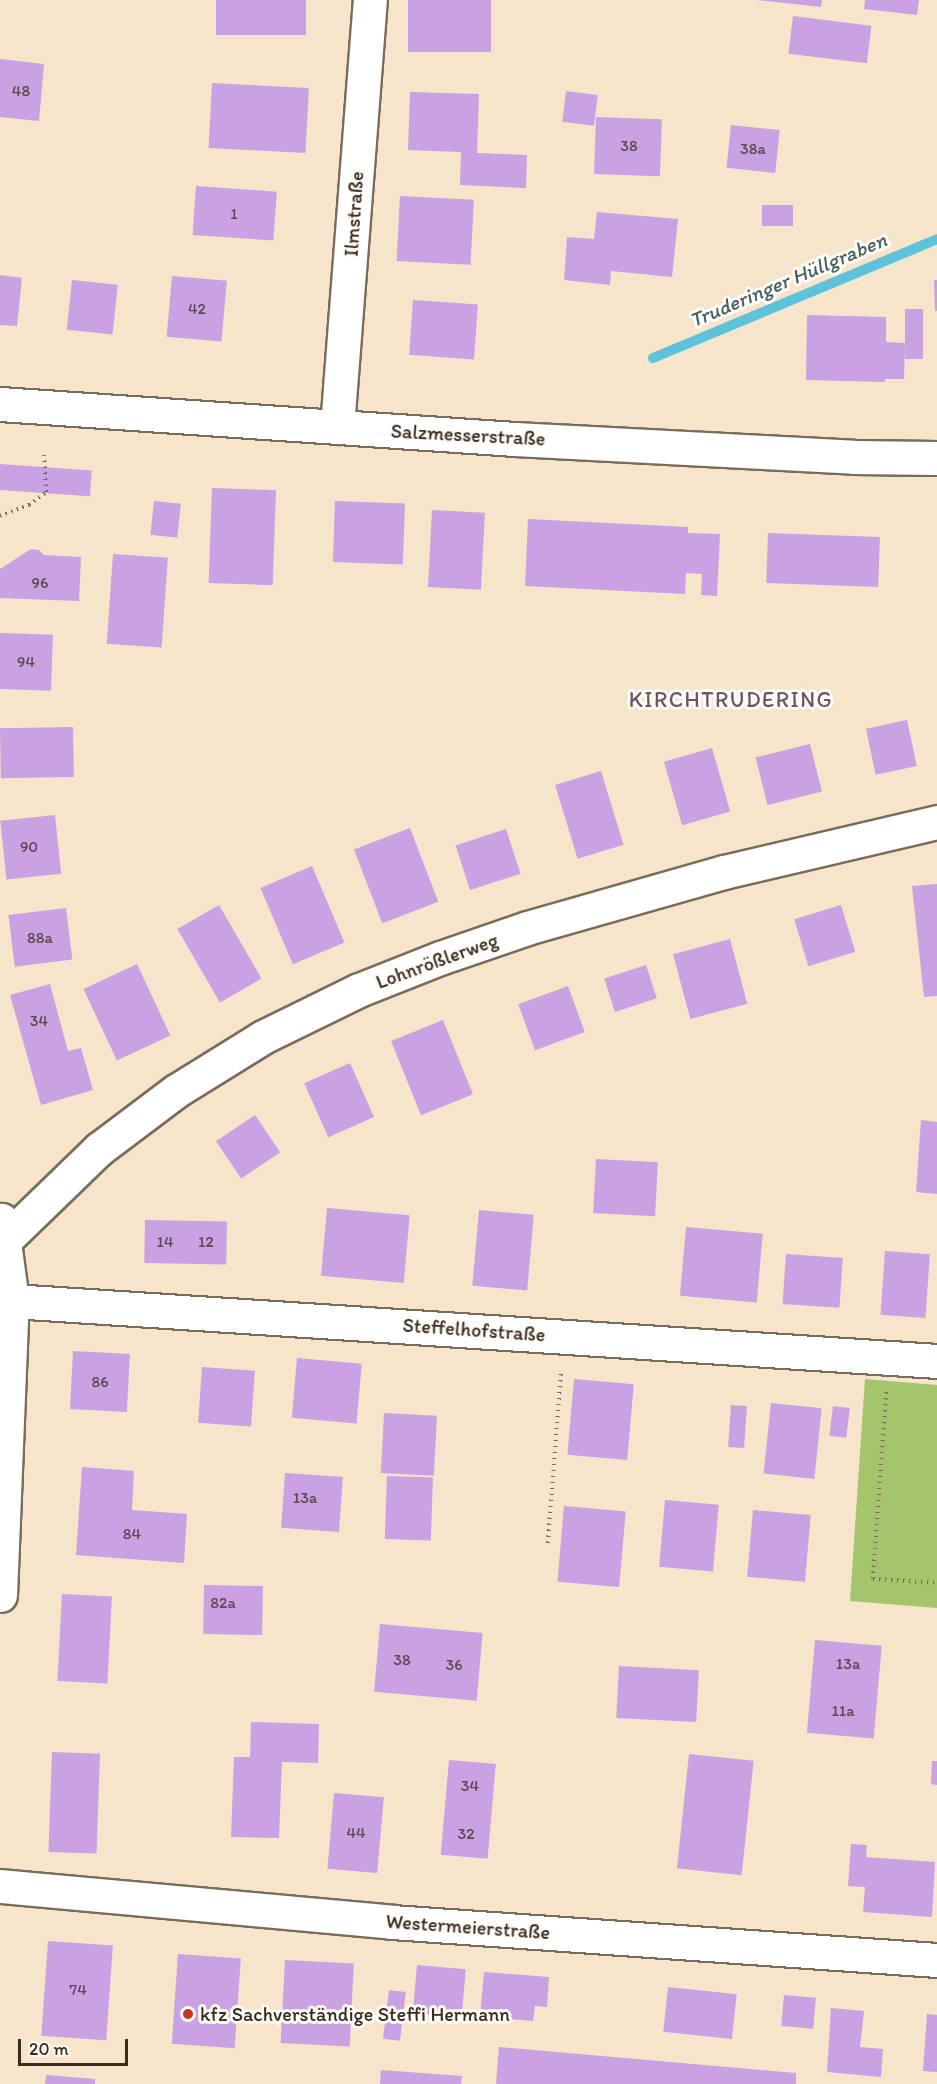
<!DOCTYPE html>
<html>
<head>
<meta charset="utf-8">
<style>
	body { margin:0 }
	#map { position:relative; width:937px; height:2084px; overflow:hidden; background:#f6e4cb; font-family:Itim,sans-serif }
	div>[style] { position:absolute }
	.green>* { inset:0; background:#a5c56d }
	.stream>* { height:10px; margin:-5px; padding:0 5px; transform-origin:5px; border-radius:5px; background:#5dc3db }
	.building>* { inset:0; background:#caa1e2; transform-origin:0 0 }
	.path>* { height:4px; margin-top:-2px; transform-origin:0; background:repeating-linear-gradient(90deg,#7c6b5b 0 1.5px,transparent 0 6px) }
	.roads { filter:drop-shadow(2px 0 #7c6b5b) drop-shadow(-2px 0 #7c6b5b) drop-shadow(0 2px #7c6b5b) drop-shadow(0 -2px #7c6b5b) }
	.minor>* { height:33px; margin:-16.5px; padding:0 16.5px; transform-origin:16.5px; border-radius:16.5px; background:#fff }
	.dots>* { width:16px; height:16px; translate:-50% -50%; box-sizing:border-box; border:3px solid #fdfcf7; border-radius:50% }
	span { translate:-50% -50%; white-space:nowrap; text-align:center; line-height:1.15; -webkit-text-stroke:6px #fdfcf7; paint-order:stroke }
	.number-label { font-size:16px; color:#5f484f }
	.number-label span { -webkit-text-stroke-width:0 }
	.street-label { font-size:20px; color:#3b2a1e }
	.poi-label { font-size:20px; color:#3b2a1e }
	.left { translate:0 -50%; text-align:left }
	.water-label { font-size:21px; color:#476060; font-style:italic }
	.quarter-label { font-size:22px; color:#6d5463; letter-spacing:1.5px }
	.scale { position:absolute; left:18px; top:2039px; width:110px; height:27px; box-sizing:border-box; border:3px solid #3b2a1e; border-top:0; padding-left:8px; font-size:18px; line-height:21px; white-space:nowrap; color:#3b2a1e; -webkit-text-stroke:4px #fdfcf7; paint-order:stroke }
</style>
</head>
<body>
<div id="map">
	<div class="green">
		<div style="clip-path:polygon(865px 1379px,937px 1385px,937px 1608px,850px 1601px)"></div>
	</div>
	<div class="stream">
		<div style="left:653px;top:358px;width:308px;rotate:-22.7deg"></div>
	</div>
	<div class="building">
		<div style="left:216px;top:0;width:90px;height:35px"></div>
		<div style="left:408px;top:0;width:83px;height:52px"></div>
		<div style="clip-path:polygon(757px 0,822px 0,821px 7px)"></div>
		<div style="clip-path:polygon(865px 0,919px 0,917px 15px,864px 9px)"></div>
		<div style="left:793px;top:16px;width:79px;height:38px;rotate:7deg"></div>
		<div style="clip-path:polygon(0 59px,44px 64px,39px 121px,0 117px)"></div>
		<div style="left:212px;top:83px;width:97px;height:65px;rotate:3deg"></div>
		<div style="left:566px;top:91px;width:32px;height:31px;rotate:7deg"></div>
		<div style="clip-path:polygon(410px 92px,479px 94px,477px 153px,527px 155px,526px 188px,460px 185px,461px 152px,408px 150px)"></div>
		<div style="left:596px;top:117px;width:66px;height:57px;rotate:2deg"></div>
		<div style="left:731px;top:125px;width:49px;height:43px;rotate:6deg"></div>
		<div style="left:196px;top:186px;width:81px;height:49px;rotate:4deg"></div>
		<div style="left:400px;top:196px;width:74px;height:65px;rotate:3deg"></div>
		<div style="left:762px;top:205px;width:31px;height:21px"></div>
		<div style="clip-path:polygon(597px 212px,678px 219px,672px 277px,611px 271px,610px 285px,564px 280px,567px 237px,594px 239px)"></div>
		<div style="clip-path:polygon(0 275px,22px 278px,17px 326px,0 325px)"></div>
		<div style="left:172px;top:276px;width:55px;height:61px;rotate:5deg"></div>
		<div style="left:72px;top:280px;width:46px;height:50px;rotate:6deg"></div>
		<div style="clip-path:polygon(934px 280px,937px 280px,937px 311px,935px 311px)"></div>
		<div style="left:413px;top:300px;width:65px;height:55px;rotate:4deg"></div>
		<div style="left:905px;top:309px;width:18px;height:50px"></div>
		<div style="clip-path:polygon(807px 315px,886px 317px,886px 342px,905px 343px,904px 379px,885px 379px,885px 382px,806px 380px)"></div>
		<div style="left:0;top:464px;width:92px;height:26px;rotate:4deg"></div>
		<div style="left:212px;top:488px;width:64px;height:95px;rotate:2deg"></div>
		<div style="left:154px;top:501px;width:27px;height:34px;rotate:6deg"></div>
		<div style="left:335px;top:501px;width:70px;height:61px;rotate:2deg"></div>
		<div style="left:432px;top:510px;width:53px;height:77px;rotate:3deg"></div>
		<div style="clip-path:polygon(528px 519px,688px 527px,688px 533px,720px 534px,717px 596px,701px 595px,702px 574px,686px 573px,685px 594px,525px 586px)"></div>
		<div style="left:768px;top:533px;width:112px;height:50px;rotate:2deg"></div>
		<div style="clip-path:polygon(31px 549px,39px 550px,44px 555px,81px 557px,79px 601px,0 598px,0 569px)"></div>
		<div style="left:113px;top:554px;width:55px;height:90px;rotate:4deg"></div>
		<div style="left:0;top:633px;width:53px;height:56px;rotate:2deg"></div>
		<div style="left:907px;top:720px;width:47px;height:42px;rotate:78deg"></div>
		<div style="left:73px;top:727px;width:50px;height:73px;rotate:89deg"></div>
		<div style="left:810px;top:744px;width:49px;height:56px;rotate:76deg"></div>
		<div style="left:712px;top:748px;width:66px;height:50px;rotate:74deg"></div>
		<div style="left:601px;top:771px;width:77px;height:48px;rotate:73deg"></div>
		<div style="left:55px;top:815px;width:59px;height:55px;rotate:84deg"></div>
		<div style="left:410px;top:828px;width:79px;height:60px;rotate:69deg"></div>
		<div style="left:506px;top:829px;width:47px;height:53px;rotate:72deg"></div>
		<div style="left:312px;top:866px;width:83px;height:56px;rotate:67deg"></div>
		<div style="clip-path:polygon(937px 884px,937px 996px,924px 997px,912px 886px)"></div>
		<div style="left:219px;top:905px;width:85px;height:48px;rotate:60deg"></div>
		<div style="left:841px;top:905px;width:49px;height:49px;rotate:73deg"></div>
		<div style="left:66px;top:908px;width:52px;height:58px;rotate:83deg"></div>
		<div style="left:730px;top:939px;width:67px;height:59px;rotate:75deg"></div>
		<div style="left:137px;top:964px;width:79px;height:59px;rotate:65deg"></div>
		<div style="left:646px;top:965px;width:35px;height:44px;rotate:72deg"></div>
		<div style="clip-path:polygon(50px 984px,68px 1051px,81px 1048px,93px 1090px,41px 1105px,10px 995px)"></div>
		<div style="left:568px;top:986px;width:49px;height:53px;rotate:70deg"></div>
		<div style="left:443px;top:1020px;width:80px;height:56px;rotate:68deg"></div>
		<div style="left:350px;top:1063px;width:59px;height:50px;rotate:66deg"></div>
		<div style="left:255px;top:1115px;width:45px;height:47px;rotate:56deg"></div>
		<div style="clip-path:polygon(921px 1120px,937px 1122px,937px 1194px,916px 1192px)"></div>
		<div style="left:596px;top:1159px;width:62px;height:54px;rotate:3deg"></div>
		<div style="left:327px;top:1208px;width:83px;height:68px;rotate:5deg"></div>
		<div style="left:479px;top:1210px;width:55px;height:76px;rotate:5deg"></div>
		<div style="left:145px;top:1220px;width:82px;height:43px;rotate:1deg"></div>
		<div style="left:686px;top:1227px;width:77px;height:69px;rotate:5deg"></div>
		<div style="left:885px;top:1251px;width:45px;height:64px;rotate:4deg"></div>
		<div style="left:786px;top:1254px;width:57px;height:50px;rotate:4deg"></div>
		<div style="left:73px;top:1351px;width:57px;height:58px;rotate:3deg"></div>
		<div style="left:297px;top:1358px;width:65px;height:60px;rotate:5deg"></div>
		<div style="left:202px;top:1367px;width:53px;height:56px;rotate:4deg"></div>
		<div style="left:574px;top:1379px;width:60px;height:76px;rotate:5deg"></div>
		<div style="left:771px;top:1403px;width:51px;height:71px;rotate:6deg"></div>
		<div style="left:731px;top:1405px;width:16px;height:42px;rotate:4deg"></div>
		<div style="left:833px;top:1406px;width:17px;height:30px;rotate:7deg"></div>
		<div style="left:384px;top:1413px;width:53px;height:60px;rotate:3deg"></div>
		<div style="clip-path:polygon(82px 1467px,134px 1471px,132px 1510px,187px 1514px,184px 1563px,76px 1555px)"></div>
		<div style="left:285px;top:1473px;width:58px;height:55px;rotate:4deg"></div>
		<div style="left:387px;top:1476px;width:46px;height:63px;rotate:2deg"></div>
		<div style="left:665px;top:1500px;width:54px;height:67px;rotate:5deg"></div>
		<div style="left:564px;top:1506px;width:62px;height:76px;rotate:5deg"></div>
		<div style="left:753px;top:1510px;width:58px;height:67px;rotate:5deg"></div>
		<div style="left:204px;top:1585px;width:59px;height:49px;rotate:1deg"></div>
		<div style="left:62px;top:1594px;width:50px;height:87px;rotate:3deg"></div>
		<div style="left:380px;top:1624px;width:103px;height:68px;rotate:5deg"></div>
		<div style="left:815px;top:1640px;width:67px;height:93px;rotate:5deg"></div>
		<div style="left:619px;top:1666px;width:80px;height:52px;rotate:3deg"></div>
		<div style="clip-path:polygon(251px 1722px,319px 1724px,318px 1763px,282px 1762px,279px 1838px,231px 1837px,234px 1757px,250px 1757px)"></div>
		<div style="left:52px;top:1752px;width:48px;height:100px;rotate:2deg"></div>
		<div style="left:689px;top:1754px;width:65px;height:115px;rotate:6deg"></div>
		<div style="left:449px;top:1760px;width:47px;height:95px;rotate:5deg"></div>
		<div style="clip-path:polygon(932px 1761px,937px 1761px,937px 1785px,931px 1784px)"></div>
		<div style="left:334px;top:1793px;width:50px;height:76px;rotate:5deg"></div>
		<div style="clip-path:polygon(851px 1844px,867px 1845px,866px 1857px,935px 1862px,932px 1917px,863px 1912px,865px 1887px,848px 1886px)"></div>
		<div style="left:48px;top:1941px;width:65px;height:95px;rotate:4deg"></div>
		<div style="left:178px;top:1954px;width:63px;height:90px;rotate:4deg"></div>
		<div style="left:285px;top:1960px;width:69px;height:83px;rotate:3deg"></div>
		<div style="left:417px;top:1965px;width:49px;height:49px;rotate:5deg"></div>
		<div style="clip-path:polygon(484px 1972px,549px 1977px,547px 2007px,535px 2006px,533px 2021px,480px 2017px)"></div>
		<div style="left:668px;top:1987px;width:69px;height:45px;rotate:6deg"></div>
		<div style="left:389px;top:1990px;width:17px;height:49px;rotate:7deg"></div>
		<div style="left:784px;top:1995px;width:32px;height:31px;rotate:5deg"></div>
		<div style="clip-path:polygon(831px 2008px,864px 2011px,860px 2047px,883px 2049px,881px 2077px,827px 2072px)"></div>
		<div style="clip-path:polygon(927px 2014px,937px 2015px,937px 2072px,923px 2071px)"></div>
		<div style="clip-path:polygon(499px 2047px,796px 2073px,796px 2084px,496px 2084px)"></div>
		<div style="clip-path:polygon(381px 2070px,462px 2076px,461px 2084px,380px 2084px)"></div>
		<div style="clip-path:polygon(46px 2075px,95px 2079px,95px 2084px,45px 2084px)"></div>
	</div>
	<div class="path">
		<div style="left:0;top:516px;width:31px;rotate:-21deg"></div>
		<div style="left:29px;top:505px;width:21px;rotate:-37deg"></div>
		<div style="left:46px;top:492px;width:37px;rotate:-93deg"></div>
		<div style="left:886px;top:1392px;width:187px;rotate:94deg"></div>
		<div style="left:873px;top:1579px;width:64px;rotate:3.6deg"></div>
		<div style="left:548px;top:1543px;width:173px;rotate:-85.7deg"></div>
	</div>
	<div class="roads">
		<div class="minor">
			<div style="left:0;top:404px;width:516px;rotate:3.89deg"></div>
			<div style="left:515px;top:439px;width:339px;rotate:3deg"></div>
			<div style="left:854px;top:457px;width:83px;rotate:0.7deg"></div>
			<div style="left:337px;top:427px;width:428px;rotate:-85.6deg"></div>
			<div style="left:5px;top:1240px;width:131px;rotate:-44.1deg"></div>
			<div style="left:99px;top:1149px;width:96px;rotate:-37deg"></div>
			<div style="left:176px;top:1091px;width:102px;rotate:-31.8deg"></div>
			<div style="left:263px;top:1037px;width:107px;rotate:-26.1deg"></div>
			<div style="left:359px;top:990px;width:87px;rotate:-21.6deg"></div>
			<div style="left:440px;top:958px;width:92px;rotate:-19deg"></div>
			<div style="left:527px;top:928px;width:205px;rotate:-15.9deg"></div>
			<div style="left:724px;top:872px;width:219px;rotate:-13.2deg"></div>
			<div style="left:12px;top:1301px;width:927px;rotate:3.71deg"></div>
			<div style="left:0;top:1595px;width:294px;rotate:-87.7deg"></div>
			<div style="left:12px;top:1301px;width:82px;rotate:-97.7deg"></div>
			<div style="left:0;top:1886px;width:394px;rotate:5.2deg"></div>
			<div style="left:392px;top:1922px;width:546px;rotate:3.99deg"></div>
		</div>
	</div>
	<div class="dots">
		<div style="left:188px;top:2014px;background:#c8321e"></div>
	</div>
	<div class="number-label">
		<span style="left:21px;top:91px">48</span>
		<span style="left:629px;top:146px">38</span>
		<span style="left:753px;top:149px">38a</span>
		<span style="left:234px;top:214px">1</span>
		<span style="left:197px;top:309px">42</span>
		<span style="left:40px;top:583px">96</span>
		<span style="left:26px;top:662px">94</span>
		<span style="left:29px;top:847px">90</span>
		<span style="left:40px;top:938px">88a</span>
		<span style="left:39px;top:1021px">34</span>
		<span style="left:165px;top:1242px">14</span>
		<span style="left:206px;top:1242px">12</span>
		<span style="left:100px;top:1382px">86</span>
		<span style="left:305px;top:1498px">13a</span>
		<span style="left:132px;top:1534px">84</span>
		<span style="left:223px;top:1603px">82a</span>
		<span style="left:402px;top:1660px">38</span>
		<span style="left:848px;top:1664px">13a</span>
		<span style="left:454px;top:1665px">36</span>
		<span style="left:843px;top:1711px">11a</span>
		<span style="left:470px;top:1786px">34</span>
		<span style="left:356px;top:1833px">44</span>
		<span style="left:466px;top:1834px">32</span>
		<span style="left:78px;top:1990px">74</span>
	</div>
	<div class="street-label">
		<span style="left:354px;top:214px;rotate:-86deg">Ilmstraße</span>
		<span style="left:468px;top:435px;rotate:3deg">Salzmesserstraße</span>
		<span style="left:437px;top:961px;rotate:-20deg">Lohnrößlerweg</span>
		<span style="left:474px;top:1330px;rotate:4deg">Steffelhofstraße</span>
		<span style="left:468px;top:1927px;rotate:4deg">Westermeierstraße</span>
	</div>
	<div class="poi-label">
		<span class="left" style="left:200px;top:2014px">kfz Sachverständige Steffi Hermann</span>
	</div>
	<div class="water-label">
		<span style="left:788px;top:280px;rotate:-23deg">Truderinger Hüllgraben</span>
	</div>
	<div class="quarter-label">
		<span style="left:731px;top:700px">KIRCHTRUDERING</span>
	</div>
	<div class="scale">20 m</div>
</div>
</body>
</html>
